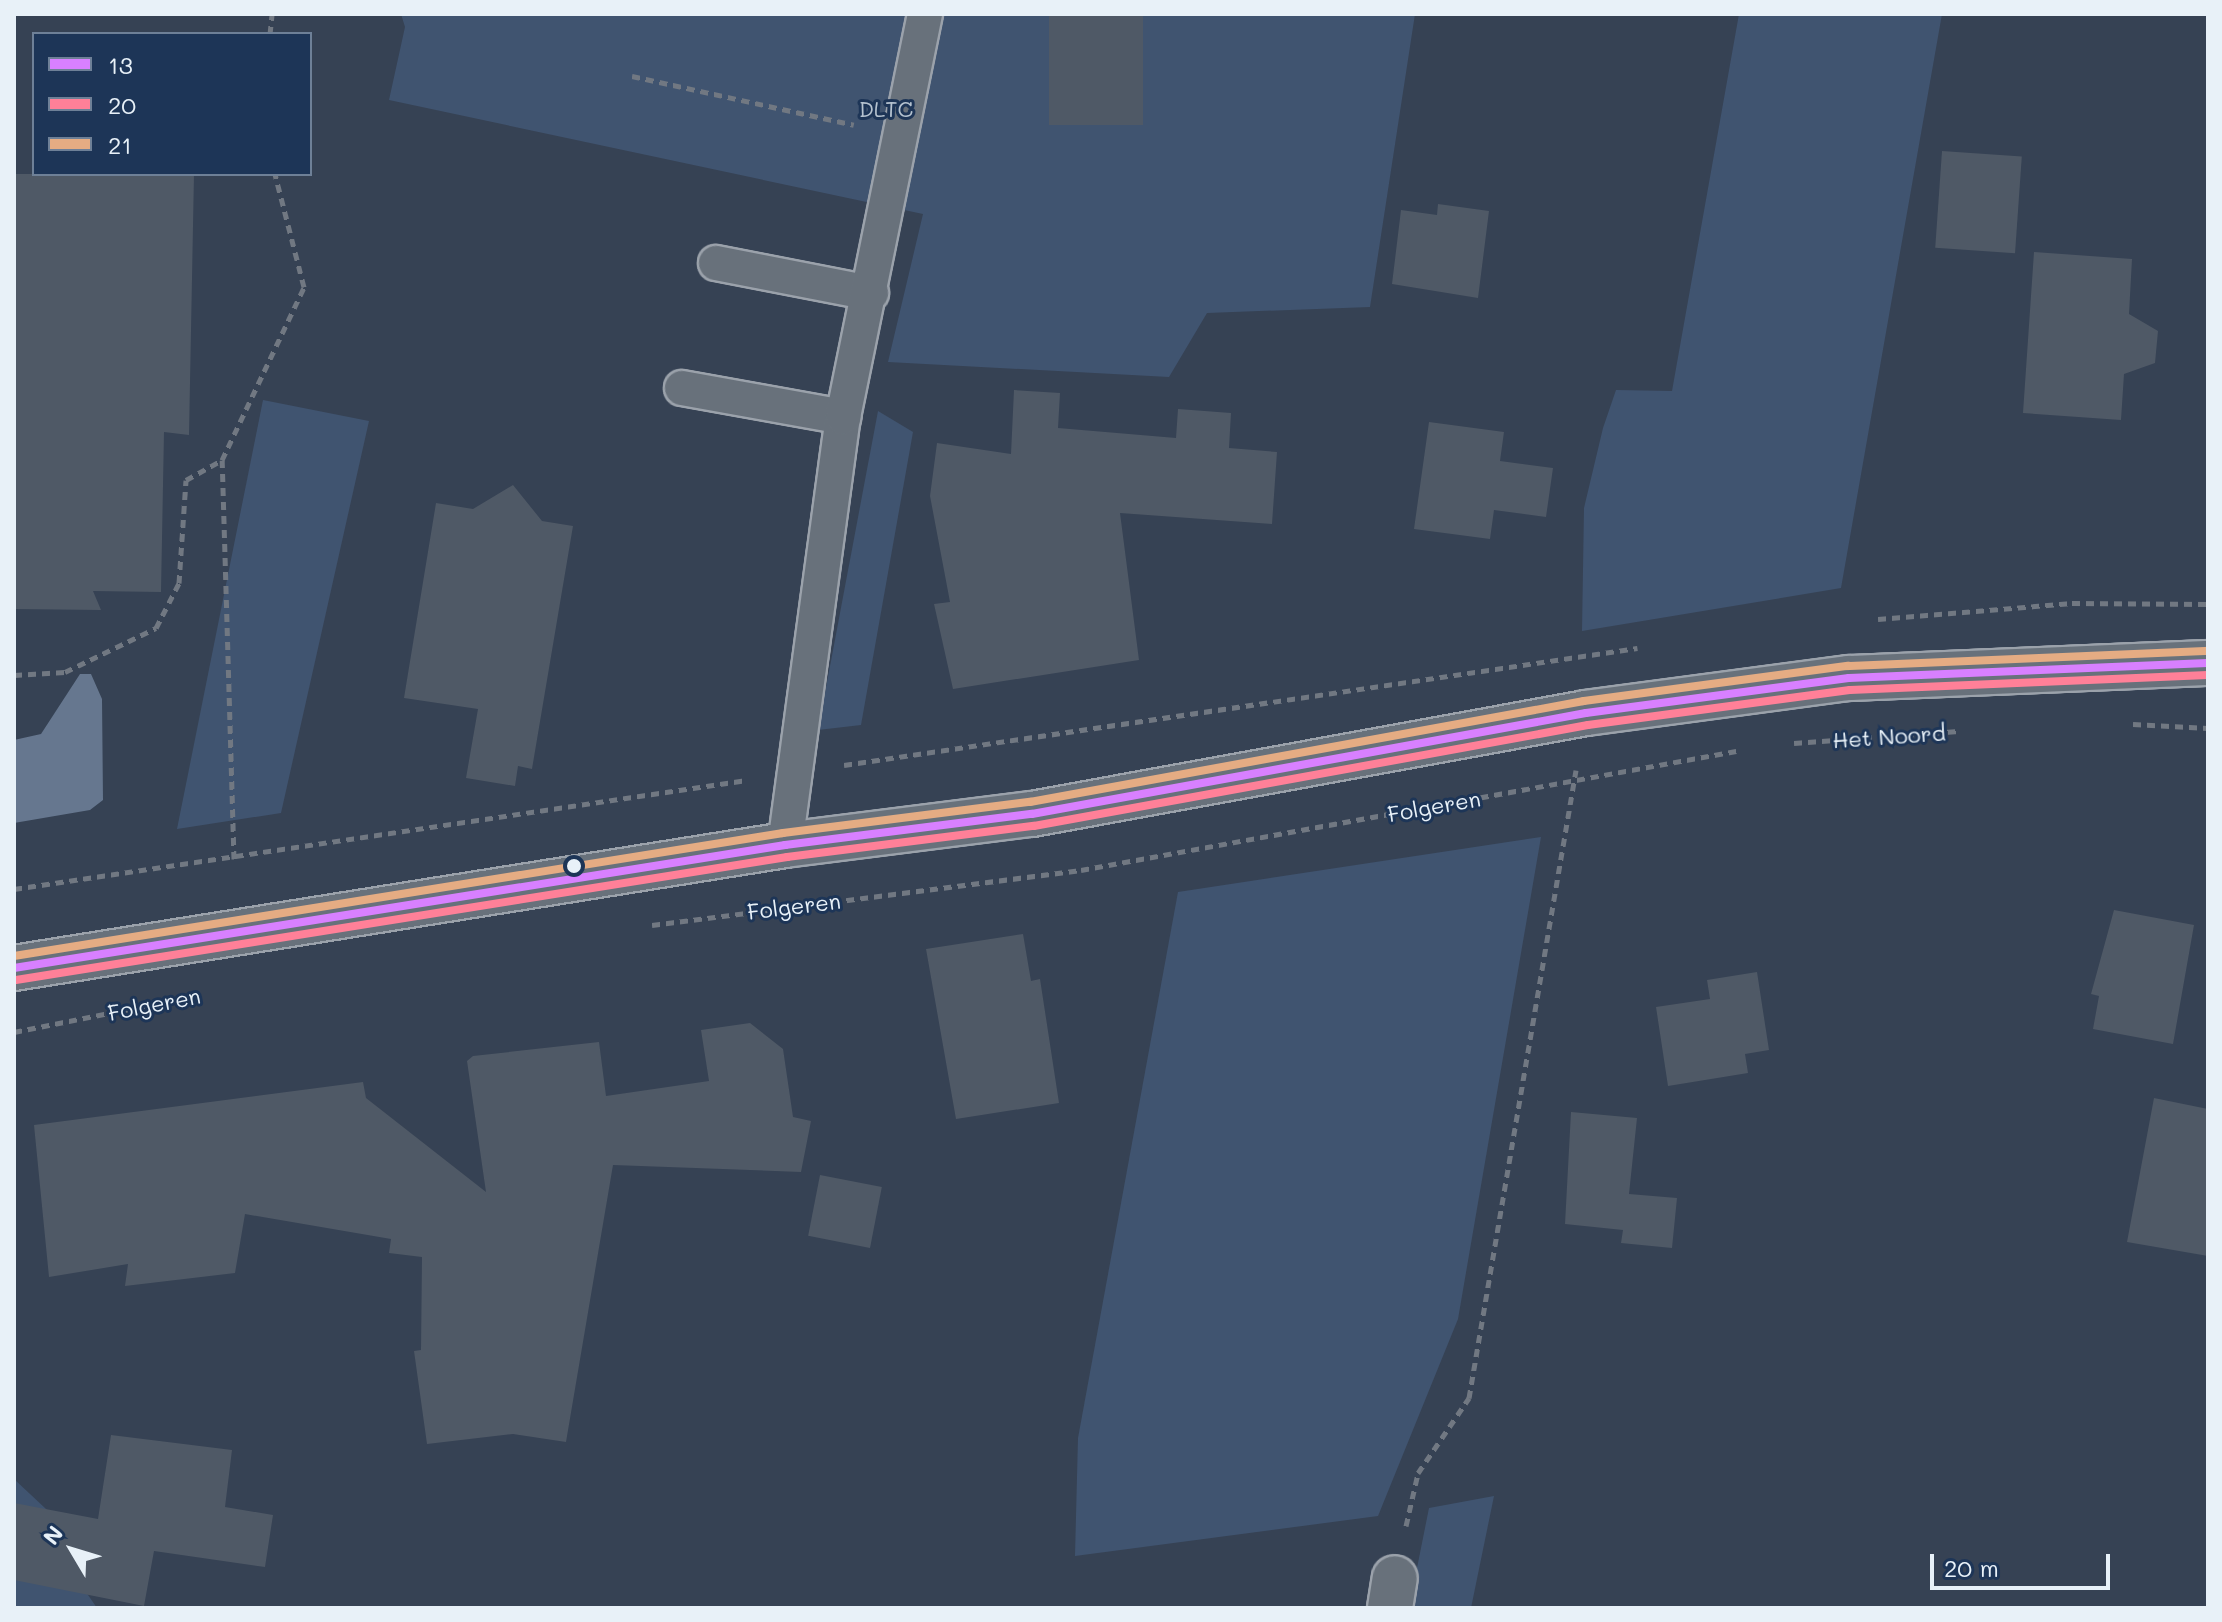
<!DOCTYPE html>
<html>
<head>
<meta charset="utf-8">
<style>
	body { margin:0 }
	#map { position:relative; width:2222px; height:1622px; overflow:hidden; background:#364254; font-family:Mali,sans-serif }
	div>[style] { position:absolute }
	.green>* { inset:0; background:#405470 }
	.water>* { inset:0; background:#66778f }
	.building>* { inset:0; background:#4f5966; transform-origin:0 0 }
	.path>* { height:5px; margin-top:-2.5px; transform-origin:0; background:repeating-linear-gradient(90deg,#717882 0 8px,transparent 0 14px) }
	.roads { filter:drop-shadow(2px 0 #9ba2ab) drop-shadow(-2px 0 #9ba2ab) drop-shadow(0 2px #9ba2ab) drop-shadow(0 -2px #9ba2ab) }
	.service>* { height:34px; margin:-17px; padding:0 17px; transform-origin:17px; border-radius:17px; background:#68717b }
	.minor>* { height:44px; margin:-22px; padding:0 22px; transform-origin:22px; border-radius:22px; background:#68717b }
	.secondary>* { height:44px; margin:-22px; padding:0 22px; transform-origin:22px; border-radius:22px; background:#68717b }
	.bus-1>* { height:8px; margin:-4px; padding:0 4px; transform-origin:4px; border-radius:4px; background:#d880ff }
	.bus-2>* { height:8px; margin:-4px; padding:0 4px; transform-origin:4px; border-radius:4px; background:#ff8098 }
	.bus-3>* { height:8px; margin:-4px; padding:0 4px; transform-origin:4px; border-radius:4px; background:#e5ac83 }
	.dots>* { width:22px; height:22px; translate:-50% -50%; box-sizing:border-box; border:4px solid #1d3557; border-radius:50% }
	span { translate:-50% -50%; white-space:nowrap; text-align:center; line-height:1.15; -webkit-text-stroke:6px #1d3557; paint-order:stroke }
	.park-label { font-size:22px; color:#b6c3d0 }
	.street-label { font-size:22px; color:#e8f1f8 }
	.frame { position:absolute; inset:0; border:16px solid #e8f1f8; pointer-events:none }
	.legend { position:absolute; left:32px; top:32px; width:280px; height:144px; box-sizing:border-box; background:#1d3557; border:2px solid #6e8097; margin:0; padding:10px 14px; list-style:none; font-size:24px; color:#e8f1f8 }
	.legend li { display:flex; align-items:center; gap:16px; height:40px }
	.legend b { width:40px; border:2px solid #6e8097 }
	.north { position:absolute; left:32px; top:1510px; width:80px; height:80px; -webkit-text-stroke:6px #1d3557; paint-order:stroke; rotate:308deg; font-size:22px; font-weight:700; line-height:32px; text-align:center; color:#e8f1f8 }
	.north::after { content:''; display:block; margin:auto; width:28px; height:36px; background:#e8f1f8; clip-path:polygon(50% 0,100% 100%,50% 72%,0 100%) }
	.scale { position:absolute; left:1930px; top:1554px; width:180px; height:36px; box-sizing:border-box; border:4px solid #e8f1f8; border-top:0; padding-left:10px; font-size:24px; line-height:28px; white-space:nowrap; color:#e8f1f8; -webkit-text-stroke:6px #1d3557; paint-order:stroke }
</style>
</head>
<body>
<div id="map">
	<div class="green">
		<div style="clip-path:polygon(401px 14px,1415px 14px,1370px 307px,1207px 313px,1169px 377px,888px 362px,923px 214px,389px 100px,405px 27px)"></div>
		<div style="clip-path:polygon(1739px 14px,1942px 14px,1841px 588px,1582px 631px,1584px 508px,1603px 428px,1616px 390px,1672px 391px)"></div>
		<div style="clip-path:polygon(263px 400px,369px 421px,281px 813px,177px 829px)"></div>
		<div style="clip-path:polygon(878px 411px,913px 432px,861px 725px,818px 730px)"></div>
		<div style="clip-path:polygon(1541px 837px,1458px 1319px,1378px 1516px,1075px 1556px,1078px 1438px,1178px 892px)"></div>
		<div style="clip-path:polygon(14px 1479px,61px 1523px,66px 1563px,97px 1608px,14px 1608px)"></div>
		<div style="clip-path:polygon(1494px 1496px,1471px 1608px,1409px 1608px,1429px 1508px)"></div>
	</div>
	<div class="water">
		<div style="clip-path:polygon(80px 674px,91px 674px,102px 699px,103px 800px,90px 810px,14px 823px,14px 740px,41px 734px)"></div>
	</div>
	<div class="building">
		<div style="left:1049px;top:14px;width:94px;height:111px"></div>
		<div style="left:1942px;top:151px;width:80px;height:97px;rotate:4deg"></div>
		<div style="clip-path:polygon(14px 174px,194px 174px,189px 435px,164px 432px,161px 592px,93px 591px,101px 610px,14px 609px)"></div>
		<div style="clip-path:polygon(1438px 204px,1489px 211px,1478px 298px,1392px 284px,1401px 210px,1437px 215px)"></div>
		<div style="clip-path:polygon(2034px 252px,2132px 259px,2129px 314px,2158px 331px,2155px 363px,2124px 374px,2121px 420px,2023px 413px)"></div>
		<div style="clip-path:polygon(1014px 390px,1060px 393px,1058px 428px,1176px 438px,1178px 409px,1231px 413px,1229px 448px,1277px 452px,1272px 524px,1120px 513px,1139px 660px,953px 689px,934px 604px,950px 602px,930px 496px,937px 443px,1011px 454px)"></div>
		<div style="clip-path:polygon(1429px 422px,1504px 432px,1500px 461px,1553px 468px,1546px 517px,1494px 510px,1490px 539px,1414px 529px)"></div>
		<div style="clip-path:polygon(513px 485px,542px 521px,573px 526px,532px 769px,518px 766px,515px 786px,466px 778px,478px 709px,404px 698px,436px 503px,473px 509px)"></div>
		<div style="clip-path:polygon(2114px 910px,2194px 925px,2173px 1044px,2093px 1029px,2099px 996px,2091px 994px)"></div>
		<div style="clip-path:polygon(1023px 934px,1031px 981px,1040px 979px,1059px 1103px,956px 1119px,926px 949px)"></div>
		<div style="clip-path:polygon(1757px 972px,1769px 1050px,1745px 1054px,1748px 1073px,1668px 1086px,1656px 1007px,1710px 999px,1707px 980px)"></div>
		<div style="clip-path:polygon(750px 1023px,783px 1049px,793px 1117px,811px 1121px,801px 1172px,613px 1165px,566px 1442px,513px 1434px,427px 1444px,414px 1351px,421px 1350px,422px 1257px,389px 1253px,391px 1239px,245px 1214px,235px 1273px,125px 1286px,128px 1264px,49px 1277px,34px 1125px,363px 1082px,366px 1098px,486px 1192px,467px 1061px,473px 1056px,599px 1042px,606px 1096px,709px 1081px,701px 1030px)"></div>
		<div style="clip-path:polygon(2154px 1098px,2208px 1109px,2208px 1256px,2127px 1242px)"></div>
		<div style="clip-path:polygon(1571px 1112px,1637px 1118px,1629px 1194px,1677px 1198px,1672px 1248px,1621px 1243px,1623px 1230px,1565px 1224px)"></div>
		<div style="left:820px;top:1175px;width:63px;height:62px;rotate:11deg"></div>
		<div style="clip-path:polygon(111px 1435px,232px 1450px,225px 1507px,273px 1515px,265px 1567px,154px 1551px,144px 1606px,14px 1580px,14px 1503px,98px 1519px)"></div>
	</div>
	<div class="path">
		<div style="left:270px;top:34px;width:20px;rotate:-84deg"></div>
		<div style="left:632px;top:76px;width:227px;rotate:12.4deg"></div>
		<div style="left:1878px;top:619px;width:195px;rotate:-4.7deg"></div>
		<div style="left:2072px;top:603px;width:136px;rotate:0.4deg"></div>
		<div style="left:14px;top:675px;width:51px;rotate:-3.4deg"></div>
		<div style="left:65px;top:672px;width:101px;rotate:-25.8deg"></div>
		<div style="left:156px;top:628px;width:51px;rotate:-62.9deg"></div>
		<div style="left:179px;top:583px;width:103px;rotate:-86.1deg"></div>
		<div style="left:186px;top:480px;width:41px;rotate:-29.1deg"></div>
		<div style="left:2133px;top:724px;width:75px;rotate:3.1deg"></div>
		<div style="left:1794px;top:743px;width:165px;rotate:-4.2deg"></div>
		<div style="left:844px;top:765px;width:802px;rotate:-8.39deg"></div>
		<div style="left:234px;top:859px;width:399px;rotate:-91.7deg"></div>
		<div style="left:222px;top:460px;width:191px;rotate:-64.6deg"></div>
		<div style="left:304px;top:287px;width:117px;rotate:-104.4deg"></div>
		<div style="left:14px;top:889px;width:741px;rotate:-8.46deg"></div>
		<div style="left:652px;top:925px;width:433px;rotate:-7.3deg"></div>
		<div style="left:1081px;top:870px;width:666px;rotate:-10.3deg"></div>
		<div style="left:14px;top:1032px;width:138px;rotate:-11.3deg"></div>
		<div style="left:1406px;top:1526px;width:54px;rotate:-77.2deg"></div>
		<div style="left:1418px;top:1473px;width:91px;rotate:-55.8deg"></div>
		<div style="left:1469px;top:1398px;width:637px;rotate:-80.33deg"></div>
	</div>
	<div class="roads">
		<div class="service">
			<div style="left:716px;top:263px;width:158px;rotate:11deg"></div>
			<div style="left:682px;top:388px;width:164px;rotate:10.2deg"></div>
			<div style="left:785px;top:845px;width:432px;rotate:-82.3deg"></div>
			<div style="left:843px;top:417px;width:411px;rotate:-78.5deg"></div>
		</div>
		<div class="minor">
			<div style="left:1390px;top:1608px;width:30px;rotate:-81deg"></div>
		</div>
		<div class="secondary">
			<div style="left:14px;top:968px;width:781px;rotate:-9.06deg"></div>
			<div style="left:785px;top:845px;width:249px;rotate:-7.2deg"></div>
			<div style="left:1032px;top:814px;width:563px;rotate:-10.33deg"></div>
			<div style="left:1586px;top:713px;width:265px;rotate:-7.6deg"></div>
			<div style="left:1849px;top:678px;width:359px;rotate:-2.4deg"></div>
		</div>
	</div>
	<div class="bus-1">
		<div style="left:14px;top:968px;width:781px;rotate:-9.06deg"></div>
		<div style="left:785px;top:845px;width:249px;rotate:-7.2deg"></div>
		<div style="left:1032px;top:814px;width:563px;rotate:-10.33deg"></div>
		<div style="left:1586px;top:713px;width:265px;rotate:-7.6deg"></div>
		<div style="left:1849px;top:678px;width:359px;rotate:-2.4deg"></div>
	</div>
	<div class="bus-2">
		<div style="left:16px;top:980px;width:781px;rotate:-9.06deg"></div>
		<div style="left:787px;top:857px;width:249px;rotate:-7.2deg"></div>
		<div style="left:1034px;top:826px;width:563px;rotate:-10.33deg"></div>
		<div style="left:1588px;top:725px;width:264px;rotate:-7.6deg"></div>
		<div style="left:1850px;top:690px;width:358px;rotate:-2.4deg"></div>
	</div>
	<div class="bus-3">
		<div style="left:14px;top:956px;width:779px;rotate:-9.09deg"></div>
		<div style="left:783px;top:833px;width:249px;rotate:-7.2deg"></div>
		<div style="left:1030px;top:802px;width:563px;rotate:-10.33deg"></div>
		<div style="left:1584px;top:701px;width:266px;rotate:-7.6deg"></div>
		<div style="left:1848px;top:666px;width:359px;rotate:-2.4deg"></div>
	</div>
	<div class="dots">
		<div style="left:574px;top:866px;background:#e8f1f8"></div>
	</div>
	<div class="park-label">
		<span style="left:886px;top:109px">DLTC</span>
	</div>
	<div class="street-label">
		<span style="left:1889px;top:736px;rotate:-4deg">Het Noord</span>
		<span style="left:1434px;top:806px;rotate:-10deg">Folgeren</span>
		<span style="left:794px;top:906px;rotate:-7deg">Folgeren</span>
		<span style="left:154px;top:1004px;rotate:-11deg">Folgeren</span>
	</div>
	<div class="frame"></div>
	<ul class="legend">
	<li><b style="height:10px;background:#d880ff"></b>13</li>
	<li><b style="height:10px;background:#ff8098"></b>20</li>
	<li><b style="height:10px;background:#e5ac83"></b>21</li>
	</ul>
	<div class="north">N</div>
	<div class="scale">20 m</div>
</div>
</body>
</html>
